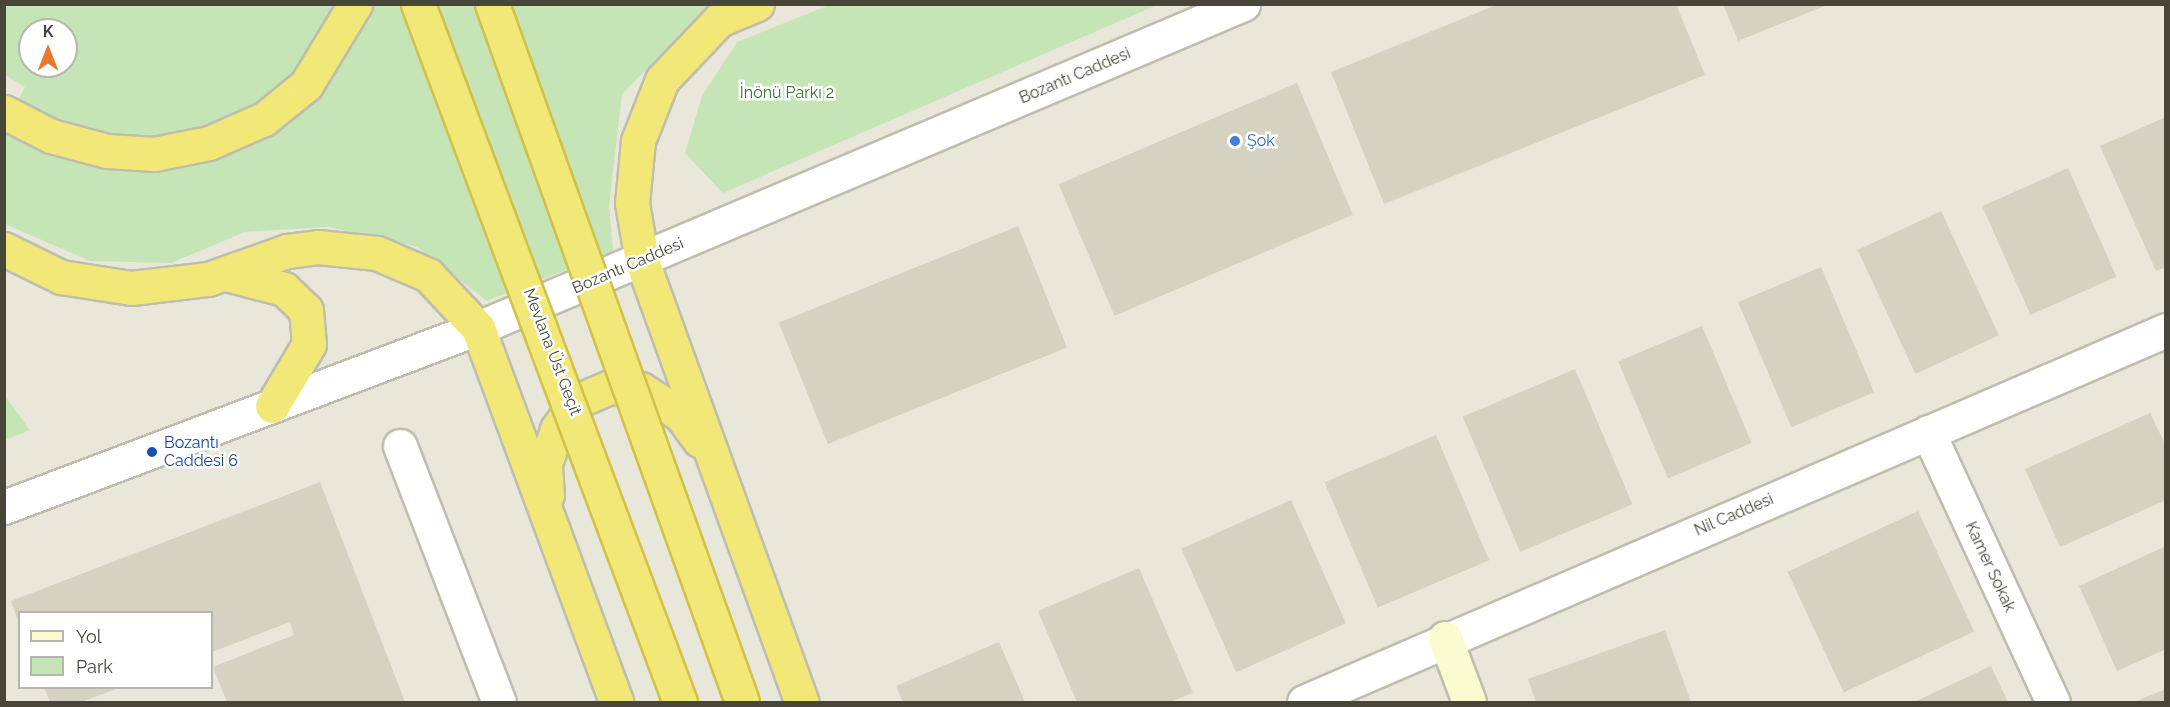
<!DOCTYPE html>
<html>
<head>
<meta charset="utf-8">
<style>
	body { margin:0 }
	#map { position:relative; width:2170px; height:707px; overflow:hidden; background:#f4f4eb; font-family:Raleway,sans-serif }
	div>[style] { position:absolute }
	.residential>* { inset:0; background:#e8e7da }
	.green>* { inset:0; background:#c5e5b7 }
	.building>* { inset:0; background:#d5d2c1; transform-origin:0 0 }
	.roads { filter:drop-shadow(2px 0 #bfbeae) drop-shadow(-2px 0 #bfbeae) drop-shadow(0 2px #bfbeae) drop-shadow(0 -2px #bfbeae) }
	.street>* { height:33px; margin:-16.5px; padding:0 16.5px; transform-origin:16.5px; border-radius:16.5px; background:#fff }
	.secondary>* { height:33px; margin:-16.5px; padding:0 16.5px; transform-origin:16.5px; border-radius:16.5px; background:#fafbcf }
	.highway>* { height:33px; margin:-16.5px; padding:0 16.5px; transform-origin:16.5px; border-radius:16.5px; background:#f2e878 }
	.bridges { filter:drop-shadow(2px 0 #d2c148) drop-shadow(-2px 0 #d2c148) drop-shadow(0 2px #d2c148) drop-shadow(0 -2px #d2c148) }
	.highway-bridge>* { height:33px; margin:-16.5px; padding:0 16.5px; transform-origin:16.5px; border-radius:16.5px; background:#f2e878 }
	.dots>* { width:16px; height:16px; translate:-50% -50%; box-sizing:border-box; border:3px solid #fff; border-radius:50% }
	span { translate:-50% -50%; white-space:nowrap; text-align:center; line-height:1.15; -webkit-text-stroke:5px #fff; paint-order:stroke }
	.street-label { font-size:16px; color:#484639 }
	.park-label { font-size:16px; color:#397630 }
	.shop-label { font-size:16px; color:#366cbe }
	.left { translate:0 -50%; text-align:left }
	.transit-label { font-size:16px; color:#164399 }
	.frame { position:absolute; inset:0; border:6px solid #484639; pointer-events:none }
	.legend { position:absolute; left:18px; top:611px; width:195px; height:78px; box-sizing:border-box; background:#fff; border:2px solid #b6b5b0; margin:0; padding:8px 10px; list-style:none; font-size:18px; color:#484639 }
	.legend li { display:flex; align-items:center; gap:12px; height:30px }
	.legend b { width:30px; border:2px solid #b6b5b0 }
	.north { position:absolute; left:18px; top:18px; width:60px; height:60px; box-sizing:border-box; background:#fff; border:2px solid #b6b5b0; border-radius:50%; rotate:0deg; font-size:16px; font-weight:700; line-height:24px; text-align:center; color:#484639 }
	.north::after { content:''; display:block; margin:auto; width:21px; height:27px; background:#e9782d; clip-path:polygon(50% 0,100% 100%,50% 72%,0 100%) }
</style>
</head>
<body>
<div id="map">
	<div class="residential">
		<div style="clip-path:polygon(evenodd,4px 5px,2165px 5px,2165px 702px,5px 702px,4px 5px,30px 30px,66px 30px,66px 66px,30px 66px,30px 30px,4px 5px,20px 612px,212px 612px,212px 688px,20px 688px,20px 612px)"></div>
	</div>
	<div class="green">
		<div style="clip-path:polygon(832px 4px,1157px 4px,1157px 5px,723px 193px,685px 153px,702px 96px,737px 42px)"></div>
		<div style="clip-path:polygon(evenodd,5px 5px,710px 5px,622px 94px,609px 206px,613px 251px,487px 301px,417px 247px,328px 227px,245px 232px,171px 263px,90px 261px,5px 224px,4px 127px,25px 87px,5px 75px,5px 5px,30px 30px,66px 30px,66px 66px,30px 66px,30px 30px)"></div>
		<div style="clip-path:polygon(5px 396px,30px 430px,5px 440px)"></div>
	</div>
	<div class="building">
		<div style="clip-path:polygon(1499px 4px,1676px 4px,1705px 75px,1384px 204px,1331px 72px)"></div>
		<div style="clip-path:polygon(1723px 4px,1827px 4px,1827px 5px,1738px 41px)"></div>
		<div style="left:1297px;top:83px;width:143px;height:259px;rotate:67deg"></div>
		<div style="clip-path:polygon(2166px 117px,2166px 267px,2156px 271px,2100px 146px)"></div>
		<div style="left:2068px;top:168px;width:119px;height:94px;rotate:66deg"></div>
		<div style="left:1941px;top:211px;width:137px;height:92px;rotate:65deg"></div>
		<div style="left:1018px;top:226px;width:131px;height:258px;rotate:68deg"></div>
		<div style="left:1821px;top:267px;width:136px;height:90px;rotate:67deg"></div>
		<div style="left:1702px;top:326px;width:127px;height:91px;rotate:67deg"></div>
		<div style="left:1575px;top:369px;width:147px;height:122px;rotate:67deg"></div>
		<div style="clip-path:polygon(2150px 413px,2166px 446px,2166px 500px,2060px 547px,2025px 469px)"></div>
		<div style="left:1436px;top:435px;width:136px;height:121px;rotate:67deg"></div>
		<div style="clip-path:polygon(320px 482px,405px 702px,227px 702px,213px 667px,294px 635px,290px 622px,212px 652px,212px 612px,20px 612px,19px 624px,11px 601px)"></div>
		<div style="left:1291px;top:500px;width:135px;height:120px;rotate:66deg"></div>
		<div style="left:1918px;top:511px;width:133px;height:144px;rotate:65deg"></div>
		<div style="clip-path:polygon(2166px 546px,2166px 649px,2117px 671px,2079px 586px)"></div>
		<div style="clip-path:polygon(1139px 568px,1193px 693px,1170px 702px,1077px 702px,1038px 611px)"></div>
		<div style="clip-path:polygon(1665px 630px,1691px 702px,1536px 702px,1528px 679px)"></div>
		<div style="clip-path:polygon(999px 642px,1025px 702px,903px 702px,896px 686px)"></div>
		<div style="clip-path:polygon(1991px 666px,2008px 702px,1914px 702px)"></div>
		<div style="clip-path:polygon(44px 688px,119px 688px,81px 702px,50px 702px)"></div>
		<div style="clip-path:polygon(2166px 689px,2166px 702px,2134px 702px)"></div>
	</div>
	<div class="roads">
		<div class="street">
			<div style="left:1928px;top:432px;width:298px;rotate:65.2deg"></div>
			<div style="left:400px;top:446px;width:274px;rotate:68.9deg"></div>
			<div style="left:4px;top:507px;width:507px;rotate:-20.69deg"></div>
			<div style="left:478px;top:328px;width:831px;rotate:-22.95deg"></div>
			<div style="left:1304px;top:702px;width:939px;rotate:-23.34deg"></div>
		</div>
		<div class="secondary">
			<div style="left:1445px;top:638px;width:68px;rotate:69.4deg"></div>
		</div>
		<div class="highway">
			<div style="left:757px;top:4px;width:41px;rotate:157.2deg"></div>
			<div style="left:719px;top:20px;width:83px;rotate:133.5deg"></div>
			<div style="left:662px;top:80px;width:66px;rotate:111.5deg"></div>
			<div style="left:638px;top:141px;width:62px;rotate:95.5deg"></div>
			<div style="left:632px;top:203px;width:59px;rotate:80.2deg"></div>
			<div style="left:642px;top:261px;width:469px;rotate:70.1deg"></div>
			<div style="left:4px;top:112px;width:53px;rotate:27.1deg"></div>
			<div style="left:51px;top:136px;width:58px;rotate:15deg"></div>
			<div style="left:107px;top:151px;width:47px;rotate:3.7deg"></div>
			<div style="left:154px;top:154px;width:56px;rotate:-11.3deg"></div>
			<div style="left:209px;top:143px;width:60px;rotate:-23.6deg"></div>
			<div style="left:264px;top:119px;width:54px;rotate:-39deg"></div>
			<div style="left:306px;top:85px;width:95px;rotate:-58.8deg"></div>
			<div style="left:4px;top:249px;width:64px;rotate:26.2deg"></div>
			<div style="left:61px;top:277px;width:71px;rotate:8.9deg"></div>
			<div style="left:131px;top:288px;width:78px;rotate:-6.7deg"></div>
			<div style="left:208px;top:279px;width:84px;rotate:-19.5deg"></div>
			<div style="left:287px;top:251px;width:31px;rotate:-7deg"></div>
			<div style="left:318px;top:247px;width:59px;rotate:5.8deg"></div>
			<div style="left:377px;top:253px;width:56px;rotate:23.3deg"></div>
			<div style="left:428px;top:275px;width:73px;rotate:46.7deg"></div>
			<div style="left:478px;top:328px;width:399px;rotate:69.7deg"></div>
			<div style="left:226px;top:274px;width:60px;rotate:14.5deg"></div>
			<div style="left:284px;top:289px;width:30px;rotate:44deg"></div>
			<div style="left:306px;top:310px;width:34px;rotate:85deg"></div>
			<div style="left:309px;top:344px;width:72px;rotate:120.8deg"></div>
			<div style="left:547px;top:495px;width:31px;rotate:-94deg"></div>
			<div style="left:545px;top:464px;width:37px;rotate:-71deg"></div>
			<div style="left:557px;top:429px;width:34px;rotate:-54deg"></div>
			<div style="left:577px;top:401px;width:36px;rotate:-23deg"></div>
			<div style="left:610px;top:387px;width:31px;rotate:4deg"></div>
			<div style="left:641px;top:389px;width:48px;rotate:33deg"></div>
			<div style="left:681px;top:415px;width:31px;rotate:54deg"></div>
		</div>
	</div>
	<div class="bridges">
		<div class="highway-bridge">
			<div style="left:418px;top:4px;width:746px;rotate:69.43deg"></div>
			<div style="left:492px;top:4px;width:741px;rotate:70.29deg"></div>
		</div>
	</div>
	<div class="dots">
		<div style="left:1235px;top:141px;background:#3f7fe0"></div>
		<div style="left:152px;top:452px;background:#1a4fb4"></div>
	</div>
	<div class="street-label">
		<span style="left:1075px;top:76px;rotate:-23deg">Bozantı Caddesi</span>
		<span style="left:628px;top:266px;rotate:-23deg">Bozantı Caddesi</span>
		<span style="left:552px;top:352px;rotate:69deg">Mevlana Üst Geçit</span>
		<span style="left:1734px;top:515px;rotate:-23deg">Nil Caddesi</span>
		<span style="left:1990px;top:567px;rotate:65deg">Kamer Sokak</span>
	</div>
	<div class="park-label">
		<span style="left:787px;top:93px">İnönü Parkı 2</span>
	</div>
	<div class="shop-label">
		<span class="left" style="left:1247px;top:141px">Şok</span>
	</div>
	<div class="transit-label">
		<span class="left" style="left:164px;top:452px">Bozantı<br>Caddesi 6</span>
	</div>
	<div class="frame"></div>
	<ul class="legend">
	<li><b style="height:8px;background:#fafbcf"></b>Yol</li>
	<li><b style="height:16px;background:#c5e5b7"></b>Park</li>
	</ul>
	<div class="north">K</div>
</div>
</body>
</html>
